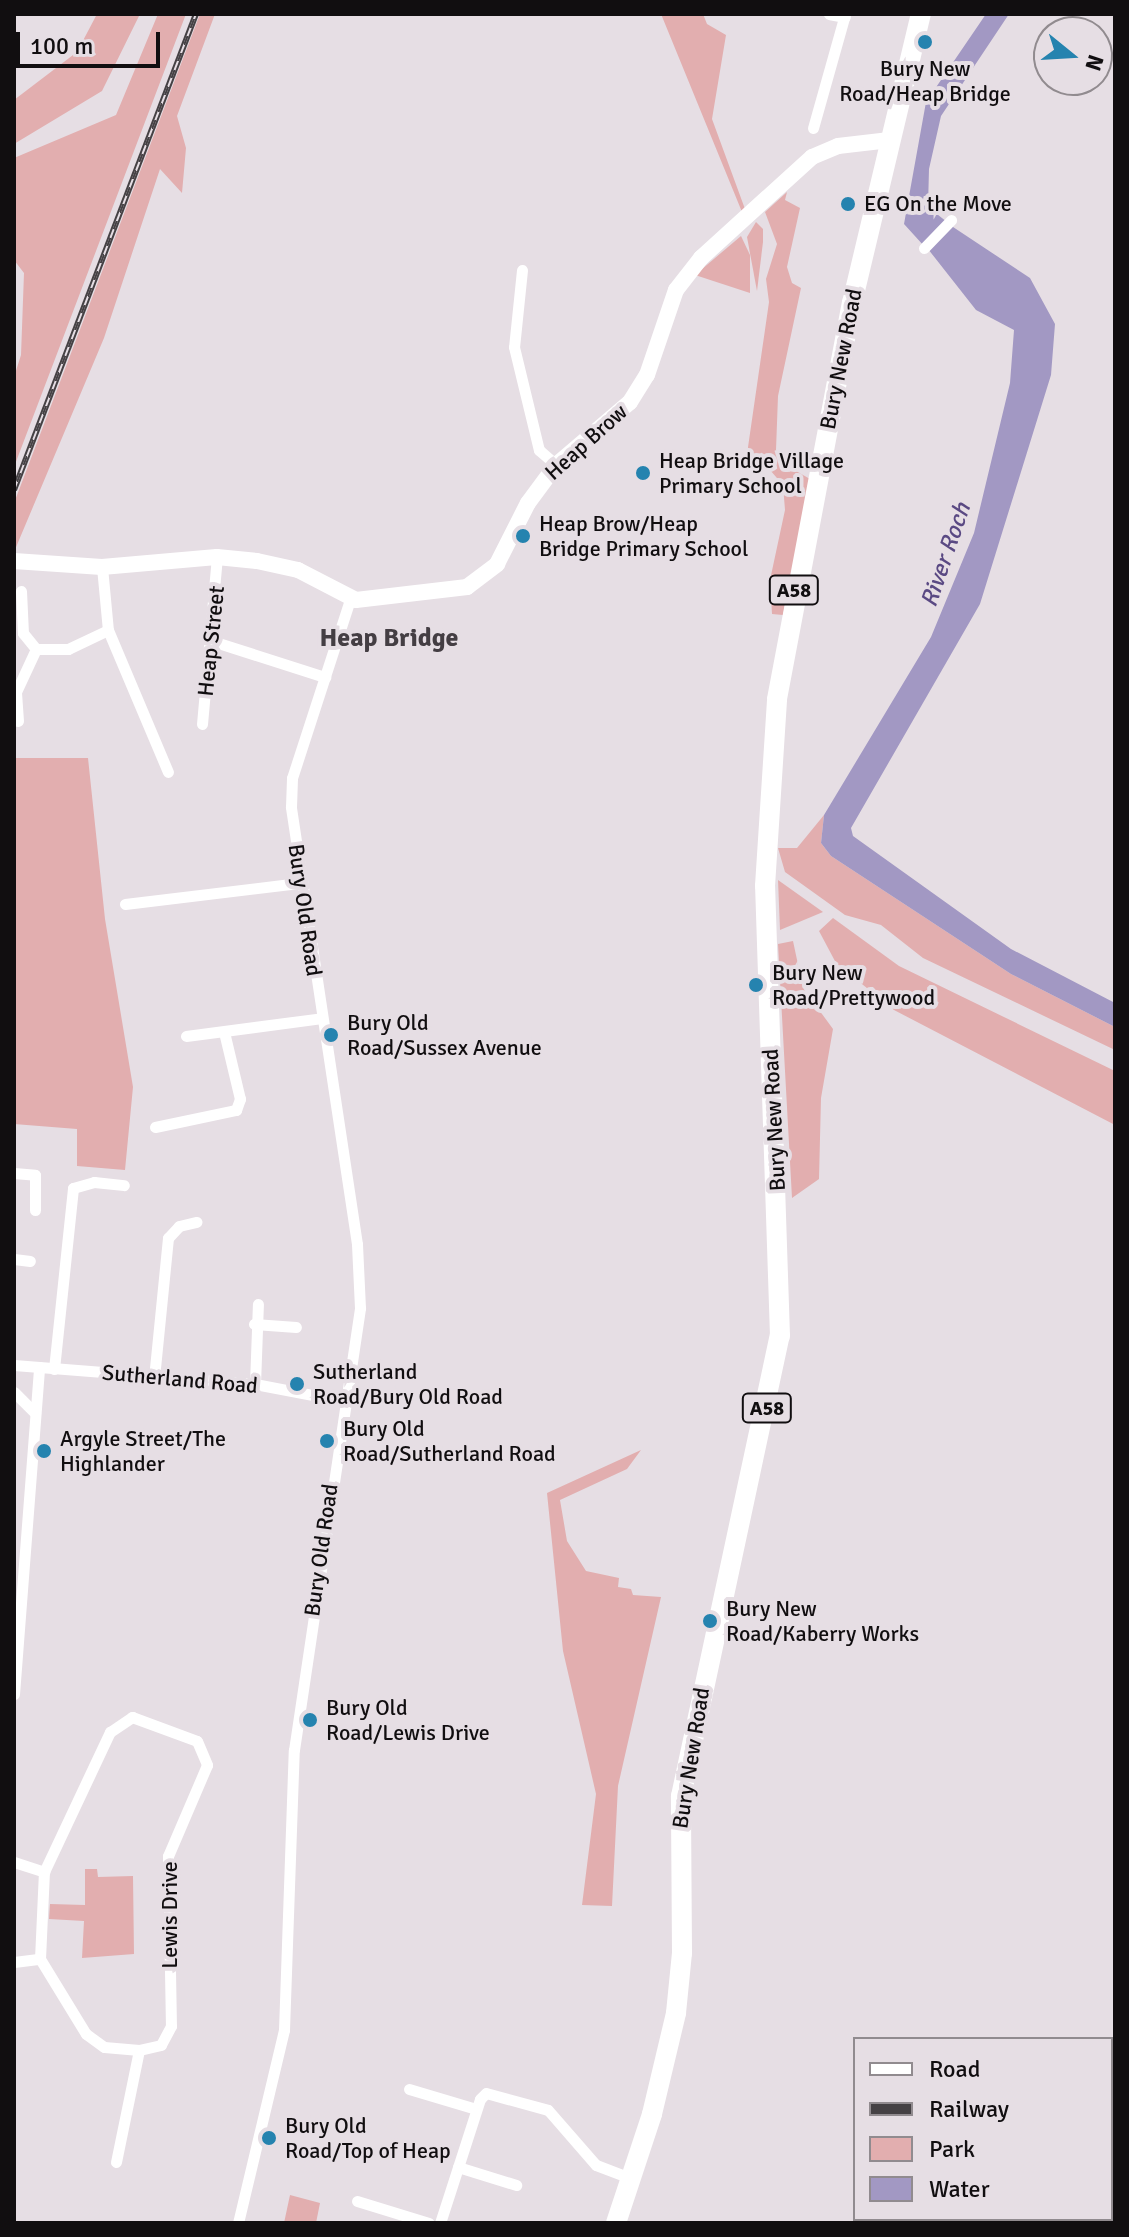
<!DOCTYPE html>
<html>
<head>
<meta charset="utf-8">
<style>
	body { margin:0 }
	#map { position:relative; width:1129px; height:2237px; overflow:hidden; background:#e6dee4; font-family:Signika,sans-serif }
	div>[style] { position:absolute }
	.green>* { inset:0; background:#e2aeaf }
	.water>* { inset:0; background:#a298c3 }
	.street>* { height:11px; margin:-5.5px; padding:0 5.5px; transform-origin:5.5px; border-radius:5.5px; background:#fff }
	.secondary>* { height:16px; margin:-8px; padding:0 8px; transform-origin:8px; border-radius:8px; background:#fff }
	.highway>* { height:20px; margin:-10px; padding:0 10px; transform-origin:10px; border-radius:10px; background:#fff }
	.rail>* { height:6px; margin-top:-3px; transform-origin:0; background:repeating-linear-gradient(90deg,#e6dee4 0 9px,#454144 0 18px); box-sizing:border-box; border-block:2px solid #454144 }
	.dots>* { width:22px; height:22px; translate:-50% -50%; box-sizing:border-box; border:4px solid #e6dee4; border-radius:50% }
	span { translate:-50% -50%; white-space:nowrap; text-align:center; line-height:1.15; -webkit-text-stroke:8px #e6dee4; paint-order:stroke }
	.shield-label span { padding:2px 6px; background:#e6dee4; border:2px solid; border-radius:6px; -webkit-text-stroke-width:0 }
	.shield-label { font-size:20px; color:#110e10; font-weight:700 }
	.poi-label { font-size:22px; color:#110e10 }
	.left { translate:0 -50%; text-align:left }
	.street-label { font-size:22px; color:#110e10 }
	.water-label { font-size:24px; color:#5a4983; font-style:italic }
	.quarter-label { font-size:26px; color:#443e43; font-weight:700 }
	.frame { position:absolute; inset:0; border:16px solid #110e10; pointer-events:none }
	.legend { position:absolute; left:853px; top:2037px; width:260px; height:184px; box-sizing:border-box; background:#e6dee4; border:2px solid #918b8f; margin:0; padding:10px 14px; list-style:none; font-size:24px; color:#110e10 }
	.legend li { display:flex; align-items:center; gap:16px; height:40px }
	.legend b { width:40px; border:2px solid #918b8f }
	.north { position:absolute; left:1033px; top:16px; width:80px; height:80px; box-sizing:border-box; background:#e6dee4; border:2px solid #918b8f; border-radius:50%; rotate:108deg; font-size:22px; font-weight:700; line-height:32px; text-align:center; color:#110e10 }
	.north::after { content:''; display:block; margin:auto; width:28px; height:36px; background:#2583af; clip-path:polygon(50% 0,100% 100%,50% 72%,0 100%) }
	.scale { position:absolute; left:16px; top:32px; width:144px; height:36px; box-sizing:border-box; border:4px solid #110e10; border-top:0; padding-left:10px; font-size:24px; line-height:28px; white-space:nowrap; color:#110e10; -webkit-text-stroke:6px #e6dee4; paint-order:stroke }
</style>
</head>
<body>
<div id="map">
	<div class="green">
		<div style="clip-path:polygon(97px 14px,140px 14px,102px 91px,14px 144px,14px 100px,77px 52px)"></div>
		<div style="clip-path:polygon(158px 14px,186px 14px,14px 467px,14px 377px,21px 355px,24px 273px,14px 260px,14px 158px,116px 115px)"></div>
		<div style="clip-path:polygon(200px 14px,215px 14px,177px 116px,186px 148px,182px 193px,160px 169px,104px 338px,14px 552px,14px 503px)"></div>
		<div style="clip-path:polygon(661px 14px,703px 14px,707px 24px,726px 35px,712px 119px,745px 209px,742px 212px)"></div>
		<div style="clip-path:polygon(787px 192px,785px 200px,800px 208px,787px 267px,792px 283px,801px 288px,778px 396px,776px 450px,791px 455px,789px 467px,810px 479px,783px 615px,772px 614px,770px 580px,785px 510px,783px 485px,770px 470px,746px 461px,769px 302px,766px 279px,777px 244px,765px 212px)"></div>
		<div style="clip-path:polygon(756px 222px,763px 229px,763px 242px,757px 291px,747px 237px)"></div>
		<div style="clip-path:polygon(741px 236px,750px 255px,750px 293px,695px 275px)"></div>
		<div style="clip-path:polygon(14px 758px,88px 758px,105px 919px,133px 1087px,125px 1170px,77px 1166px,77px 1129px,14px 1124px)"></div>
		<div style="clip-path:polygon(824px 815px,821px 843px,831px 856px,1011px 974px,1115px 1027px,1115px 1050px,923px 958px,881px 925px,845px 915px,785px 872px,778px 848px,797px 848px)"></div>
		<div style="clip-path:polygon(778px 880px,823px 912px,780px 930px)"></div>
		<div style="clip-path:polygon(833px 918px,899px 966px,1115px 1071px,1115px 1125px,894px 1010px,836px 963px,819px 931px)"></div>
		<div style="clip-path:polygon(793px 941px,803px 988px,833px 1029px,821px 1098px,819px 1179px,792px 1198px,778px 944px)"></div>
		<div style="clip-path:polygon(641px 1450px,627px 1469px,560px 1500px,567px 1541px,586px 1571px,619px 1578px,618px 1587px,631px 1589px,633px 1595px,661px 1597px,618px 1786px,612px 1906px,582px 1905px,596px 1794px,563px 1651px,547px 1493px)"></div>
		<div style="clip-path:polygon(85px 1869px,97px 1869px,98px 1877px,133px 1876px,134px 1954px,82px 1958px,84px 1921px,49px 1919px,50px 1904px,85px 1905px)"></div>
		<div style="clip-path:polygon(290px 2195px,320px 2203px,316px 2223px,284px 2223px)"></div>
	</div>
	<div class="water">
		<div style="clip-path:polygon(986px 14px,1009px 14px,941px 116px,929px 169px,928px 207px,947px 222px,924px 246px,904px 224px,926px 102px)"></div>
		<div style="clip-path:polygon(950px 225px,1030px 278px,1055px 324px,1051px 375px,980px 604px,851px 828px,853px 836px,1011px 949px,1115px 1003px,1115px 1027px,1011px 974px,831px 856px,821px 843px,824px 815px,931px 637px,974px 533px,1010px 383px,1014px 330px,976px 310px,928px 249px)"></div>
	</div>
	<div class="street">
		<div style="left:829px;top:14px;width:16px;rotate:11deg"></div>
		<div style="left:813px;top:128px;width:118px;rotate:-74.3deg"></div>
		<div style="left:924px;top:248px;width:39px;rotate:-46deg"></div>
		<div style="left:522px;top:270px;width:77px;rotate:95.9deg"></div>
		<div style="left:514px;top:347px;width:106px;rotate:76.4deg"></div>
		<div style="left:539px;top:450px;width:23px;rotate:41deg"></div>
		<div style="left:102px;top:567px;width:63px;rotate:84.6deg"></div>
		<div style="left:108px;top:630px;width:154px;rotate:67.1deg"></div>
		<div style="left:21px;top:591px;width:42px;rotate:87.3deg"></div>
		<div style="left:23px;top:633px;width:21px;rotate:51deg"></div>
		<div style="left:36px;top:649px;width:32px"></div>
		<div style="left:68px;top:649px;width:44px;rotate:-25.4deg"></div>
		<div style="left:212px;top:641px;width:119px;rotate:17.7deg"></div>
		<div style="left:18px;top:721px;width:29px;rotate:-94deg"></div>
		<div style="left:16px;top:692px;width:47px;rotate:-65.1deg"></div>
		<div style="left:202px;top:724px;width:168px;rotate:-84.9deg"></div>
		<div style="left:125px;top:904px;width:175px;rotate:-6.9deg"></div>
		<div style="left:186px;top:1036px;width:137px;rotate:-7.5deg"></div>
		<div style="left:155px;top:1127px;width:83px;rotate:-11.9deg"></div>
		<div style="left:236px;top:1110px;width:12px;rotate:-70deg"></div>
		<div style="left:240px;top:1099px;width:69px;rotate:-103.4deg"></div>
		<div style="left:14px;top:1173px;width:21px;rotate:5deg"></div>
		<div style="left:35px;top:1175px;width:35px;rotate:90deg"></div>
		<div style="left:14px;top:1259px;width:16px;rotate:7deg"></div>
		<div style="left:254px;top:1324px;width:42px;rotate:4.1deg"></div>
		<div style="left:14px;top:1365px;width:242px;rotate:4.5deg"></div>
		<div style="left:255px;top:1384px;width:91px;rotate:10.8deg"></div>
		<div style="left:54px;top:1369px;width:182px;rotate:-84deg"></div>
		<div style="left:73px;top:1188px;width:22px;rotate:-16deg"></div>
		<div style="left:94px;top:1182px;width:30px;rotate:6deg"></div>
		<div style="left:154px;top:1378px;width:141px;rotate:-84.3deg"></div>
		<div style="left:168px;top:1238px;width:16px;rotate:-47deg"></div>
		<div style="left:179px;top:1226px;width:18px;rotate:-13deg"></div>
		<div style="left:255px;top:1384px;width:80px;rotate:-87.9deg"></div>
		<div style="left:14px;top:1392px;width:30px;rotate:45deg"></div>
		<div style="left:14px;top:1694px;width:328px;rotate:-85.6deg"></div>
		<div style="left:132px;top:1717px;width:69px;rotate:20.3deg"></div>
		<div style="left:197px;top:1741px;width:26px;rotate:67deg"></div>
		<div style="left:207px;top:1765px;width:99px;rotate:113.2deg"></div>
		<div style="left:168px;top:1856px;width:170px;rotate:89deg"></div>
		<div style="left:171px;top:2026px;width:21px;rotate:118deg"></div>
		<div style="left:161px;top:2045px;width:23px;rotate:167deg"></div>
		<div style="left:139px;top:2050px;width:35px;rotate:-175deg"></div>
		<div style="left:104px;top:2047px;width:22px;rotate:-144deg"></div>
		<div style="left:86px;top:2034px;width:88px;rotate:-121.5deg"></div>
		<div style="left:40px;top:1959px;width:87px;rotate:-87.4deg"></div>
		<div style="left:44px;top:1872px;width:155px;rotate:-64.8deg"></div>
		<div style="left:110px;top:1732px;width:27px;rotate:-34deg"></div>
		<div style="left:14px;top:1862px;width:32px;rotate:18deg"></div>
		<div style="left:14px;top:1962px;width:26px;rotate:-7deg"></div>
		<div style="left:409px;top:2089px;width:70px;rotate:16.6deg"></div>
		<div style="left:116px;top:2162px;width:114px;rotate:-78.4deg"></div>
		<div style="left:458px;top:2167px;width:61px;rotate:17.2deg"></div>
		<div style="left:357px;top:2201px;width:75px;rotate:17deg"></div>
		<div style="left:238px;top:2223px;width:198px;rotate:-76.6deg"></div>
		<div style="left:284px;top:2030px;width:280px;rotate:-88deg"></div>
		<div style="left:294px;top:1750px;width:447px;rotate:-81.5deg"></div>
		<div style="left:360px;top:1308px;width:64px;rotate:-92.7deg"></div>
		<div style="left:357px;top:1244px;width:442px;rotate:-98.6deg"></div>
		<div style="left:291px;top:807px;width:29px;rotate:-88deg"></div>
		<div style="left:292px;top:778px;width:187px;rotate:-72deg"></div>
		<div style="left:440px;top:2223px;width:130px;rotate:-72.1deg"></div>
		<div style="left:480px;top:2099px;width:8px;rotate:-45deg"></div>
		<div style="left:486px;top:2093px;width:64px;rotate:15.3deg"></div>
		<div style="left:548px;top:2110px;width:73px;rotate:48.9deg"></div>
		<div style="left:596px;top:2165px;width:39px;rotate:21deg"></div>
	</div>
	<div class="secondary">
		<div style="left:14px;top:561px;width:88px;rotate:3.9deg"></div>
		<div style="left:102px;top:567px;width:115px;rotate:-5deg"></div>
		<div style="left:217px;top:557px;width:40px;rotate:5.7deg"></div>
		<div style="left:257px;top:561px;width:42px;rotate:12.4deg"></div>
		<div style="left:298px;top:570px;width:65px;rotate:27.3deg"></div>
		<div style="left:356px;top:600px;width:112px;rotate:-6.7deg"></div>
		<div style="left:467px;top:587px;width:38px;rotate:-37deg"></div>
		<div style="left:497px;top:564px;width:68px;rotate:-63.1deg"></div>
		<div style="left:528px;top:503px;width:47px;rotate:-53.6deg"></div>
		<div style="left:556px;top:465px;width:97px;rotate:-40.4deg"></div>
		<div style="left:630px;top:402px;width:32px;rotate:-58deg"></div>
		<div style="left:647px;top:375px;width:90px;rotate:-71.2deg"></div>
		<div style="left:676px;top:290px;width:41px;rotate:-52deg"></div>
		<div style="left:701px;top:258px;width:150px;rotate:-42.3deg"></div>
		<div style="left:812px;top:157px;width:28px;rotate:-23deg"></div>
		<div style="left:838px;top:146px;width:52px;rotate:-6.6deg"></div>
	</div>
	<div class="highway">
		<div style="left:616px;top:2223px;width:115px;rotate:-71.7deg"></div>
		<div style="left:652px;top:2114px;width:104px;rotate:-76.6deg"></div>
		<div style="left:676px;top:2013px;width:60px;rotate:-84.3deg"></div>
		<div style="left:682px;top:1953px;width:157px;rotate:-90.4deg"></div>
		<div style="left:681px;top:1796px;width:471px;rotate:-77.9deg"></div>
		<div style="left:780px;top:1336px;width:450px;rotate:-91.9deg"></div>
		<div style="left:765px;top:886px;width:187px;rotate:-86.3deg"></div>
		<div style="left:777px;top:699px;width:403px;rotate:-79.3deg"></div>
		<div style="left:852px;top:303px;width:297px;rotate:-76.6deg"></div>
	</div>
	<div class="rail">
		<div style="left:14px;top:490px;width:510px;rotate:-69.08deg"></div>
	</div>
	<div class="dots">
		<div style="left:925px;top:42px;background:#2583af"></div>
		<div style="left:848px;top:204px;background:#2583af"></div>
		<div style="left:643px;top:473px;background:#2583af"></div>
		<div style="left:523px;top:536px;background:#2583af"></div>
		<div style="left:756px;top:985px;background:#2583af"></div>
		<div style="left:331px;top:1035px;background:#2583af"></div>
		<div style="left:297px;top:1384px;background:#2583af"></div>
		<div style="left:327px;top:1441px;background:#2583af"></div>
		<div style="left:44px;top:1451px;background:#2583af"></div>
		<div style="left:710px;top:1621px;background:#2583af"></div>
		<div style="left:310px;top:1720px;background:#2583af"></div>
		<div style="left:269px;top:2138px;background:#2583af"></div>
	</div>
	<div class="shield-label">
		<span style="left:794px;top:590px">A58</span>
		<span style="left:767px;top:1408px">A58</span>
	</div>
	<div class="poi-label">
		<span style="left:925px;top:81px">Bury New<br>Road/Heap Bridge</span>
		<span class="left" style="left:864px;top:204px">EG On the Move</span>
		<span class="left" style="left:659px;top:473px">Heap Bridge Village<br>Primary School</span>
		<span class="left" style="left:539px;top:536px">Heap Brow/Heap<br>Bridge Primary School</span>
		<span class="left" style="left:772px;top:985px">Bury New<br>Road/Prettywood</span>
		<span class="left" style="left:347px;top:1035px">Bury Old<br>Road/Sussex Avenue</span>
		<span class="left" style="left:313px;top:1384px">Sutherland<br>Road/Bury Old Road</span>
		<span class="left" style="left:343px;top:1441px">Bury Old<br>Road/Sutherland Road</span>
		<span class="left" style="left:60px;top:1451px">Argyle Street/The<br>Highlander</span>
		<span class="left" style="left:726px;top:1621px">Bury New<br>Road/Kaberry Works</span>
		<span class="left" style="left:326px;top:1720px">Bury Old<br>Road/Lewis Drive</span>
		<span class="left" style="left:285px;top:2138px">Bury Old<br>Road/Top of Heap</span>
	</div>
	<div class="street-label">
		<span style="left:841px;top:359px;rotate:-79deg">Bury New Road</span>
		<span style="left:586px;top:442px;rotate:-42deg">Heap Brow</span>
		<span style="left:211px;top:641px;rotate:-84deg">Heap Street</span>
		<span style="left:305px;top:910px;rotate:82deg">Bury Old Road</span>
		<span style="left:774px;top:1120px;rotate:-93deg">Bury New Road</span>
		<span style="left:180px;top:1379px;rotate:5deg">Sutherland Road</span>
		<span style="left:321px;top:1550px;rotate:-82deg">Bury Old Road</span>
		<span style="left:691px;top:1758px;rotate:-81deg">Bury New Road</span>
		<span style="left:170px;top:1915px;rotate:-90deg">Lewis Drive</span>
	</div>
	<div class="water-label">
		<span style="left:946px;top:555px;rotate:-71deg">River Roch</span>
	</div>
	<div class="quarter-label">
		<span style="left:389px;top:639px">Heap Bridge</span>
	</div>
	<div class="frame"></div>
	<ul class="legend">
	<li><b style="height:10px;background:#fff"></b>Road</li>
	<li><b style="height:10px;background:#454144"></b>Railway</li>
	<li><b style="height:22px;background:#e2aeaf"></b>Park</li>
	<li><b style="height:22px;background:#a298c3"></b>Water</li>
	</ul>
	<div class="north">N</div>
	<div class="scale">100 m</div>
</div>
</body>
</html>
